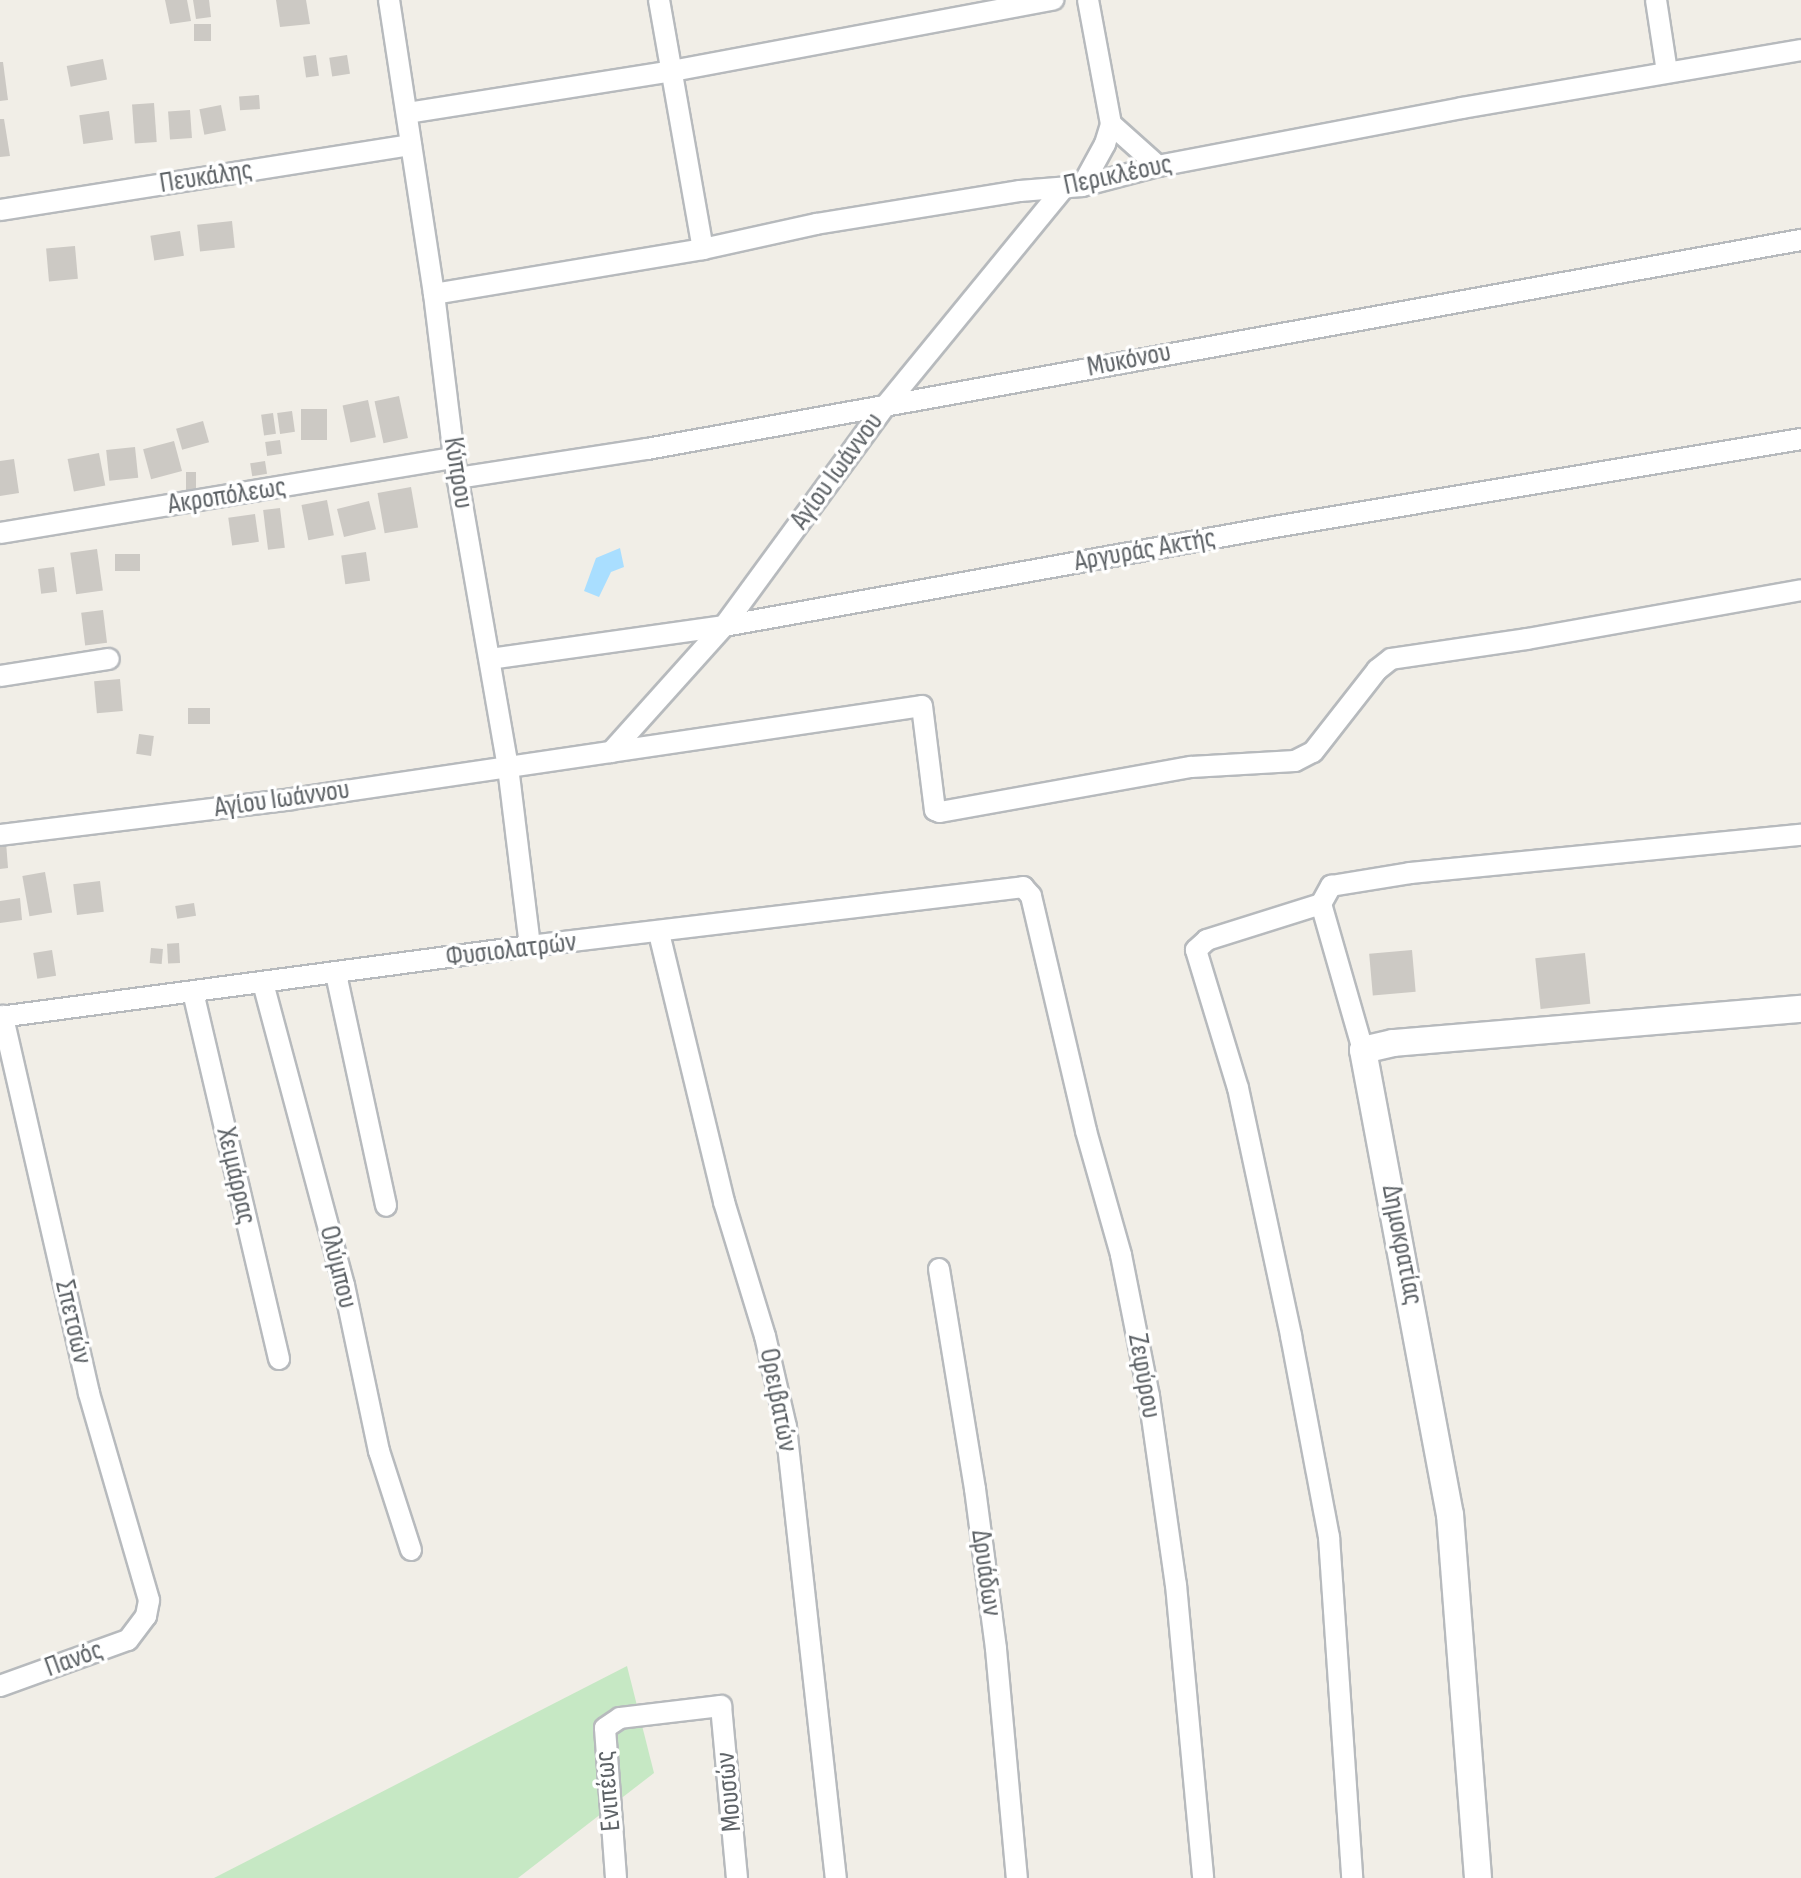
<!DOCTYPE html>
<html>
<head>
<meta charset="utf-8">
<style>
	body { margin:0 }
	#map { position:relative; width:1801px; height:1878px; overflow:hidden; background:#f1eee7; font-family:"Sofia Sans Condensed",sans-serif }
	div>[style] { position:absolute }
	.green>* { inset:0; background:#c6e8c4 }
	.water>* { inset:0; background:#a9deff }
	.building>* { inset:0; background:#ccc9c4; transform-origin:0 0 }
	.roads { filter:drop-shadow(2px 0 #b7babd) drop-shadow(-2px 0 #b7babd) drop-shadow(0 2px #b7babd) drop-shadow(0 -2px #b7babd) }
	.minor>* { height:20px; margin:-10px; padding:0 10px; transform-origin:10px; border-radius:10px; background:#fff }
	.tertiary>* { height:26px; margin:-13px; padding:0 13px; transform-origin:13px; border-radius:13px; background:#fff }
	span { translate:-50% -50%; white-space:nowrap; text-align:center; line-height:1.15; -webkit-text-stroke:7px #fff; paint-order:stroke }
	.street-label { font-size:28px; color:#5e6367 }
</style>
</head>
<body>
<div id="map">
	<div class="green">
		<div style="clip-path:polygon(627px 1666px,654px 1773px,518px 1878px,214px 1878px)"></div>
	</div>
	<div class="water">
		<div style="clip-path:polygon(620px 548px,624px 567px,611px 572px,599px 597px,584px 591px,596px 558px)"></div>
	</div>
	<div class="building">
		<div style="clip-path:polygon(165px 0,187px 0,191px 21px,170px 24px)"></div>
		<div style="clip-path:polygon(193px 0,209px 0,211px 17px,196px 19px)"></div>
		<div style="clip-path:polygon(276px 0,306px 0,310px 24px,280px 27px)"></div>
		<div style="left:194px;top:24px;width:17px;height:17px"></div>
		<div style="left:316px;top:55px;width:21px;height:13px;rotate:82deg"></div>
		<div style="left:347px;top:55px;width:19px;height:18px;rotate:81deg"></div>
		<div style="left:103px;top:59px;width:21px;height:37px;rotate:79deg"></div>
		<div style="clip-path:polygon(0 62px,3px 62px,8px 100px,0 101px)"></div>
		<div style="left:259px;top:95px;width:14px;height:20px;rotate:86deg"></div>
		<div style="left:154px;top:103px;width:39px;height:22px;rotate:86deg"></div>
		<div style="left:221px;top:105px;width:26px;height:22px;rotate:79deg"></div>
		<div style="left:190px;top:110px;width:28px;height:22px;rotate:86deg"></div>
		<div style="left:109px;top:111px;width:29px;height:30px;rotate:82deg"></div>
		<div style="clip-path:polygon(0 119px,4px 119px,10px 156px,0 157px)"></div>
		<div style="left:232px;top:221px;width:27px;height:35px;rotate:84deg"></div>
		<div style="left:180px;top:231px;width:25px;height:30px;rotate:81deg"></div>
		<div style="left:75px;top:246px;width:33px;height:29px;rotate:85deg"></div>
		<div style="left:399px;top:396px;width:43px;height:25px;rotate:78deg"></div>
		<div style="left:368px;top:400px;width:38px;height:26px;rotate:78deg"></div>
		<div style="left:327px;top:409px;width:31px;height:26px;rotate:90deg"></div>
		<div style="left:292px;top:411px;width:21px;height:15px;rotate:82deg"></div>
		<div style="left:273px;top:413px;width:21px;height:12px;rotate:82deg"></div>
		<div style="left:203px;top:421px;width:22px;height:28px;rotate:74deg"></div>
		<div style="left:280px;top:440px;width:14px;height:15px;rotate:82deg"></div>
		<div style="left:174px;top:441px;width:31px;height:32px;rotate:75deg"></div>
		<div style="left:135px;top:447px;width:31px;height:29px;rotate:84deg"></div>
		<div style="left:99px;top:453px;width:33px;height:32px;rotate:79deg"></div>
		<div style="clip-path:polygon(14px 459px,19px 493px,0 496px,0 461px)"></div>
		<div style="left:265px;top:461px;width:13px;height:15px;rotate:81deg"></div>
		<div style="left:186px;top:472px;width:10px;height:19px"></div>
		<div style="left:411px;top:487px;width:41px;height:34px;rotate:80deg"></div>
		<div style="left:327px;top:500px;width:36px;height:26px;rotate:79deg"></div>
		<div style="left:369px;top:501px;width:29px;height:33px;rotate:76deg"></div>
		<div style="left:280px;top:508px;width:40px;height:17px;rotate:83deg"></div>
		<div style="left:255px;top:514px;width:28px;height:27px;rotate:82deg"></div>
		<div style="left:97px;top:549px;width:42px;height:27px;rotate:82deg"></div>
		<div style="left:366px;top:552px;width:29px;height:25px;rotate:82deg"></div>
		<div style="left:140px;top:554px;width:17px;height:25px;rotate:90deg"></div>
		<div style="left:54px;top:567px;width:25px;height:16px;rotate:83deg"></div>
		<div style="left:103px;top:610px;width:33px;height:22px;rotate:83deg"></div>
		<div style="left:120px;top:679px;width:32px;height:26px;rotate:85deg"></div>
		<div style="left:188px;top:708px;width:22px;height:16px"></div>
		<div style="left:139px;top:734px;width:15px;height:20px;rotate:8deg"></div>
		<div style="clip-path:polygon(0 842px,6px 842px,8px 868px,0 869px)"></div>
		<div style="left:45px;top:872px;width:41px;height:23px;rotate:80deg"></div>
		<div style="left:100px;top:881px;width:31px;height:27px;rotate:83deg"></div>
		<div style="clip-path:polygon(20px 898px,22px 920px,0 923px,0 901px)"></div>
		<div style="left:194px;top:903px;width:13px;height:19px;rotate:81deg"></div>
		<div style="left:179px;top:943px;width:20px;height:12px;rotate:87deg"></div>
		<div style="left:151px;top:948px;width:12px;height:15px;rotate:5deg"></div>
		<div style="left:52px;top:950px;width:26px;height:19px;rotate:81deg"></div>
		<div style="left:1412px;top:950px;width:42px;height:43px;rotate:85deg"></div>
		<div style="left:1585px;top:953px;width:51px;height:50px;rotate:84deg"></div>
	</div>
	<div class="roads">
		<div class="minor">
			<div style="left:389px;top:0;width:297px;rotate:81.3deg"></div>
			<div style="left:434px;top:294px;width:165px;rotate:83deg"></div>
			<div style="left:454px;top:458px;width:314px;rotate:80.1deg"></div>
			<div style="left:508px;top:767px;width:180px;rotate:83deg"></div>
			<div style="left:659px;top:0;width:253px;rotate:80deg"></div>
			<div style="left:1656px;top:0;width:73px;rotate:81.3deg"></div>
			<div style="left:407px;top:113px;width:268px;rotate:-9deg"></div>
			<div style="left:672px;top:71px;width:388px;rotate:-10.6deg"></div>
			<div style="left:1111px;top:124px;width:63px;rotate:41.8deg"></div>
			<div style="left:1082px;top:186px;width:48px;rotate:-61.3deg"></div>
			<div style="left:1105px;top:144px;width:21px;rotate:-73deg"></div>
			<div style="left:1111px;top:124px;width:126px;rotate:-100.5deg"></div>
			<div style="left:0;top:210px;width:416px;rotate:-9deg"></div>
			<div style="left:434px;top:294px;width:273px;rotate:-9.5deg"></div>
			<div style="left:703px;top:249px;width:116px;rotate:-12.5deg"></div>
			<div style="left:816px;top:224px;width:207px;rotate:-9.2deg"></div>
			<div style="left:1020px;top:191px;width:62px;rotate:-4.6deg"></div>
			<div style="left:1082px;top:186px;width:79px;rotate:-14.7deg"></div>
			<div style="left:1158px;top:166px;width:309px;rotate:-10.8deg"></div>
			<div style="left:1462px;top:108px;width:344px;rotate:-9.7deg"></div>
			<div style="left:457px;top:478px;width:192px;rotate:-8.7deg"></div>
			<div style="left:647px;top:449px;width:1173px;rotate:-10.27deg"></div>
			<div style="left:0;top:533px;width:460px;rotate:-9.4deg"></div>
			<div style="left:490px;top:659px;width:236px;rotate:-8deg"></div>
			<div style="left:724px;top:626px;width:559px;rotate:-10.2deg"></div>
			<div style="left:1274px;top:527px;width:534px;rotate:-9.48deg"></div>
			<div style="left:0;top:676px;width:110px;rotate:-8.9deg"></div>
			<div style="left:611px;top:752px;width:314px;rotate:-8.4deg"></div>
			<div style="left:922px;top:706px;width:105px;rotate:82.9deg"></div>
			<div style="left:935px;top:810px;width:5px;rotate:22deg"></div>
			<div style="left:940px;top:812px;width:255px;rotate:-10.2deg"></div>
			<div style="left:1191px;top:767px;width:104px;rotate:-3.3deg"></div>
			<div style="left:1295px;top:761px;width:20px;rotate:-27deg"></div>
			<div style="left:1313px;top:752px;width:104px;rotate:-52deg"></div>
			<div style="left:1377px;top:670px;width:18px;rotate:-38deg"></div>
			<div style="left:1391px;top:659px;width:137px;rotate:-8.4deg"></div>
			<div style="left:1527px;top:639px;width:278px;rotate:-10.1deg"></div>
			<div style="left:0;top:835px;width:294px;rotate:-7deg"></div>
			<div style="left:292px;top:799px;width:322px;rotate:-8.4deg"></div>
			<div style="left:611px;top:752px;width:169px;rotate:-48.1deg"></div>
			<div style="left:724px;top:626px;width:274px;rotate:-53.8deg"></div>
			<div style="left:886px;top:405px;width:279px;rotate:-50.7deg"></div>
			<div style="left:1321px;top:904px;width:120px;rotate:162.5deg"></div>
			<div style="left:1207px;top:940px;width:15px;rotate:138deg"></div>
			<div style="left:1196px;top:950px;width:144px;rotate:73.1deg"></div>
			<div style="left:1238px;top:1088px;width:254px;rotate:77.9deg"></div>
			<div style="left:1291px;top:1336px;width:205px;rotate:79.3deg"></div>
			<div style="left:1329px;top:1537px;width:342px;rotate:86.1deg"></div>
			<div style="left:659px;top:933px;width:277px;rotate:76.4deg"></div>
			<div style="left:724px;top:1202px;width:140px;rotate:73deg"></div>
			<div style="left:765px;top:1336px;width:93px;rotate:77deg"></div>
			<div style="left:786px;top:1427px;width:454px;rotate:83.7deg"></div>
			<div style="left:336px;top:974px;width:237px;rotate:77.8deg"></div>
			<div style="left:263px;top:983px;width:313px;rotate:75deg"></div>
			<div style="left:344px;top:1285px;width:170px;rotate:78.1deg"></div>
			<div style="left:379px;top:1451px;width:104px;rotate:72.1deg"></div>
			<div style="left:193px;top:992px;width:377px;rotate:76.8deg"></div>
			<div style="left:0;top:1017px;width:535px;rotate:-7.63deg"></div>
			<div style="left:530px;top:946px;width:497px;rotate:-6.8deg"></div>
			<div style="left:1023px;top:887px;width:12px;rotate:48deg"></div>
			<div style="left:1031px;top:896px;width:241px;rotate:76.8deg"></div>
			<div style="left:1086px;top:1131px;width:129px;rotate:74.2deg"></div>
			<div style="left:1121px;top:1255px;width:144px;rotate:78.8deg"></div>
			<div style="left:1149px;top:1396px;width:191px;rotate:81.9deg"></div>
			<div style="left:1176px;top:1585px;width:294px;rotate:84.7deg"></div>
			<div style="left:1363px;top:1050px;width:152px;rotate:-106deg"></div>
			<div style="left:1321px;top:904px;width:21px;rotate:-61deg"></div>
			<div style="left:1331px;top:886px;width:80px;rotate:-9.3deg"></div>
			<div style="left:1410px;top:873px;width:393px;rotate:-5.6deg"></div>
			<div style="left:939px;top:1269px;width:223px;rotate:80.7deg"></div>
			<div style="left:975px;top:1489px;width:161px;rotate:82.5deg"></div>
			<div style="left:996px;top:1649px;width:230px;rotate:84.8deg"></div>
			<div style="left:0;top:1686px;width:136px;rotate:-19.8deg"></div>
			<div style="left:128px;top:1640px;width:30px;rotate:-53deg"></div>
			<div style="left:146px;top:1616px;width:16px;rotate:-79deg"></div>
			<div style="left:149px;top:1600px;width:216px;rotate:-106.2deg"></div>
			<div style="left:89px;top:1393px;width:387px;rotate:-102.9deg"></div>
			<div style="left:616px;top:1878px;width:150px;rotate:-94.2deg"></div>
			<div style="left:605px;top:1728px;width:18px;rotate:-34deg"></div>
			<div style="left:620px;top:1718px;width:102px;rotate:-6.8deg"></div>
			<div style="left:721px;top:1706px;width:173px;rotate:84.7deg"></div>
		</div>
		<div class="tertiary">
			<div style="left:1478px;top:1878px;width:364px;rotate:-94.4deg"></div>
			<div style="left:1450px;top:1515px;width:473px;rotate:-100.6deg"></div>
			<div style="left:1363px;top:1050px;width:31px;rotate:-13deg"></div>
			<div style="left:1393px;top:1043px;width:409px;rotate:-4.8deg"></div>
		</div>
	</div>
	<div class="street-label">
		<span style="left:1118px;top:175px;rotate:-12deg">Περικλέους</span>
		<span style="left:206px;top:177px;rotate:-9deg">Πευκάλης</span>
		<span style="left:1129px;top:360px;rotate:-11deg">Μυκόνου</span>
		<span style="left:837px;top:471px;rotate:-54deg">Αγίου Ιωάννου</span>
		<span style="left:458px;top:473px;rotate:81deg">Κύπρου</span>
		<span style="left:227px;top:496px;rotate:-9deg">Ακροπόλεως</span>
		<span style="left:1145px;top:550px;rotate:-10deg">Αργυράς Ακτής</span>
		<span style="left:282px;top:799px;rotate:-8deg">Αγίου Ιωάννου</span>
		<span style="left:511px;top:950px;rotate:-7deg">Φυσιολατρών</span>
		<span style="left:236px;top:1176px;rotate:77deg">Χειμάρρας</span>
		<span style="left:1402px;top:1245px;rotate:79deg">Δημοκρατίας</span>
		<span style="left:338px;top:1267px;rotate:76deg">Ολύμπου</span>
		<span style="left:73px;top:1322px;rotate:77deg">Σπετσών</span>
		<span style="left:1144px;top:1376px;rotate:80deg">Ζεφύρου</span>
		<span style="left:778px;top:1400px;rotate:79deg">Ορειβατών</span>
		<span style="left:986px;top:1573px;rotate:82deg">Δρυάδων</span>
		<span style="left:74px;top:1659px;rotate:-20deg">Πανός</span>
		<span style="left:608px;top:1791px;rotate:-95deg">Ενιπέως</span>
		<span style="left:729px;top:1792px;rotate:-95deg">Μουσών</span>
	</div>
</div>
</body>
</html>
